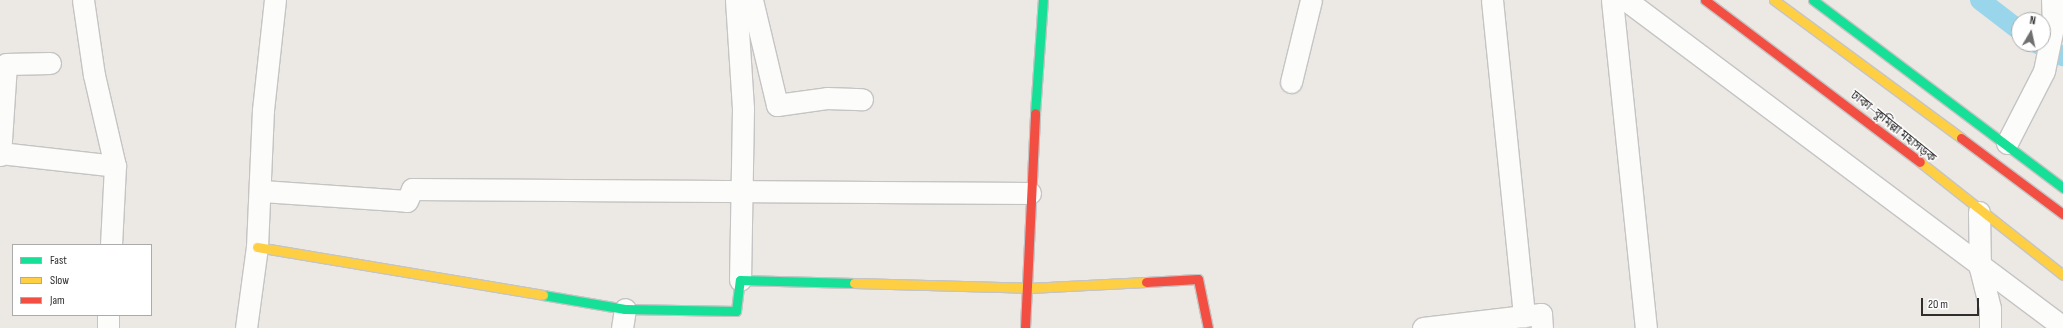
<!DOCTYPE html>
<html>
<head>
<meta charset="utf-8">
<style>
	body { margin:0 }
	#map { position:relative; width:2063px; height:328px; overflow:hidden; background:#ece8e4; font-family:"Sofia Sans Condensed","Noto Sans Bengali",sans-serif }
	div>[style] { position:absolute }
	.canal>* { height:20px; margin:-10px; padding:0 10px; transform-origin:10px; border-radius:10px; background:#99d6ec }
	.roads { filter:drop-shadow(1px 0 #c5c4c5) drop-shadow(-1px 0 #c5c4c5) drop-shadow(0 1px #c5c4c5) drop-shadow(0 -1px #c5c4c5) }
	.street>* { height:21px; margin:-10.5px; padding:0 10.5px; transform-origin:10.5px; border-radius:10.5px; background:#fcfcfb }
	.fast>* { height:9px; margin:-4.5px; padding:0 4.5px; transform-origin:4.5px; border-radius:4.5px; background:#16e098 }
	.slow>* { height:9px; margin:-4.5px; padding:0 4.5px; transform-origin:4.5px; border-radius:4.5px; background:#ffcf43 }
	.jam>* { height:9px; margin:-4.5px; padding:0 4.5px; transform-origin:4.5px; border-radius:4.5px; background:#f24e42 }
	span { translate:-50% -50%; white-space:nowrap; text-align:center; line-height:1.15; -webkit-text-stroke:3px #fff; paint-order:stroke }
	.street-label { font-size:12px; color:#2e2e2e }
	.legend { position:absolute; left:12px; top:244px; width:140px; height:72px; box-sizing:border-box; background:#fff; border:1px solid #ababab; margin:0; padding:5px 7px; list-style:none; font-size:12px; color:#2e2e2e }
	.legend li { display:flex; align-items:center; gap:8px; height:20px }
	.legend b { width:20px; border:1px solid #ababab }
	.north { position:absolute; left:2011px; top:12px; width:40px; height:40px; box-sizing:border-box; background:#fff; border:1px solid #ababab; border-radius:50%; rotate:9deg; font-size:11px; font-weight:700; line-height:16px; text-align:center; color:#2e2e2e }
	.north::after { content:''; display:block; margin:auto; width:14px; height:18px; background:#706f6e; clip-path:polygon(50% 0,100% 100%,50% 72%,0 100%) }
	.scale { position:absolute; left:1921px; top:298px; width:58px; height:18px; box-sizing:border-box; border:2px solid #2e2e2e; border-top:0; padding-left:5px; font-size:12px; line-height:14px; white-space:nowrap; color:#2e2e2e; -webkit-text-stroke:3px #fff; paint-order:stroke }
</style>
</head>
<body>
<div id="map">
	<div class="canal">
		<div style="left:1980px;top:0;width:49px;rotate:37.6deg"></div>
		<div style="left:2038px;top:44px;width:28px;rotate:26deg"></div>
	</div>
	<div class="roads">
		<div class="street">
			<div style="left:83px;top:0;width:76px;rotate:81.7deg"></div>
			<div style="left:94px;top:75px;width:93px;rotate:77deg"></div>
			<div style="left:736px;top:0;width:109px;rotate:86.3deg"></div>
			<div style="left:743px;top:109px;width:171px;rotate:91deg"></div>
			<div style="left:752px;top:0;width:108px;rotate:76.6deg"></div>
			<div style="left:777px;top:105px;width:50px;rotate:-8deg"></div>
			<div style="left:827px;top:98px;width:35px;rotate:2deg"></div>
			<div style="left:1492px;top:0;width:318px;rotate:84.2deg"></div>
			<div style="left:1612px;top:0;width:330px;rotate:84.1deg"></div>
			<div style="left:1626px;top:0;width:546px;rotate:36.81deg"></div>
			<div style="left:1291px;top:82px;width:84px;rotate:-76.3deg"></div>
			<div style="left:2007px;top:143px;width:81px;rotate:-62.8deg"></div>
			<div style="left:2044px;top:71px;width:45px;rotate:-78.4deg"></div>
			<div style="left:2053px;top:27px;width:27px;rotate:-92deg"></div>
			<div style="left:0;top:153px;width:116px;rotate:6.4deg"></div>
			<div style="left:115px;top:166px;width:79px;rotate:92.9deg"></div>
			<div style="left:0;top:155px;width:91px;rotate:-86.2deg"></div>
			<div style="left:6px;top:64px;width:44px;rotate:-1.3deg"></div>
			<div style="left:262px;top:191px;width:145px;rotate:3.9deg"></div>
			<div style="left:407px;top:201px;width:13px;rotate:-67deg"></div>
			<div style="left:412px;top:189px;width:618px;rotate:0.37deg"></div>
			<div style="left:1979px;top:212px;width:56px;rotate:89deg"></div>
			<div style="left:1980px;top:268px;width:41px;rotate:76deg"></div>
			<div style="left:1990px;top:308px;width:20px;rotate:90deg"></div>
			<div style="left:108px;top:328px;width:13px;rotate:-90deg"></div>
			<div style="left:246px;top:328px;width:82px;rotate:-82.3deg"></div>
			<div style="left:257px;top:247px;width:137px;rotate:-87.5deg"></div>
			<div style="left:263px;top:110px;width:111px;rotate:-83.8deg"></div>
			<div style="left:622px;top:328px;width:19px;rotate:-81deg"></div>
			<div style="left:1423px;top:328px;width:119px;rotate:-6.8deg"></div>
			<div style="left:1541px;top:314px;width:14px;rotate:86deg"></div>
		</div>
		<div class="fast">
			<div style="left:1813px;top:0;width:313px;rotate:36.9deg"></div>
			<div style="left:1035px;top:113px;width:113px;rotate:-86deg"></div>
			<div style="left:543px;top:295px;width:83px;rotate:9.7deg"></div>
			<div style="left:625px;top:309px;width:111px;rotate:1deg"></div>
			<div style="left:736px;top:311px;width:31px;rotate:-83deg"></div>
			<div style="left:740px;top:280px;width:114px;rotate:1.5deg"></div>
		</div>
		<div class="slow">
			<div style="left:1774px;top:0;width:232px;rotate:36.4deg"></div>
			<div style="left:1920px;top:162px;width:182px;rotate:38.3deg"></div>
			<div style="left:257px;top:247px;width:290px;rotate:9.5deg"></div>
			<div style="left:854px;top:283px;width:174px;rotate:1.6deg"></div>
			<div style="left:1028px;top:288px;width:118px;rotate:-2.9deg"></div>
		</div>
		<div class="jam">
			<div style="left:1705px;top:0;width:269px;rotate:37deg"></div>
			<div style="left:1961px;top:138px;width:127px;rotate:36.7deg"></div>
			<div style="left:1146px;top:282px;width:52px;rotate:-3.3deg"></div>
			<div style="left:1198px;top:279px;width:50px;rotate:78.5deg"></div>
			<div style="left:1025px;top:328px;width:215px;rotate:-87.3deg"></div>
		</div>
	</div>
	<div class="street-label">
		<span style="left:1893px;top:127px;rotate:39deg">ঢাকা–কুমিল্লা মহাসড়ক</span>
	</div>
	<ul class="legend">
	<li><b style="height:5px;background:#16e098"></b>Fast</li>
	<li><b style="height:5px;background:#ffcf43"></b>Slow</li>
	<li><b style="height:5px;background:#f24e42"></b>Jam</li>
	</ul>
	<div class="north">N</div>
	<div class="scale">20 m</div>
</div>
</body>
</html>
